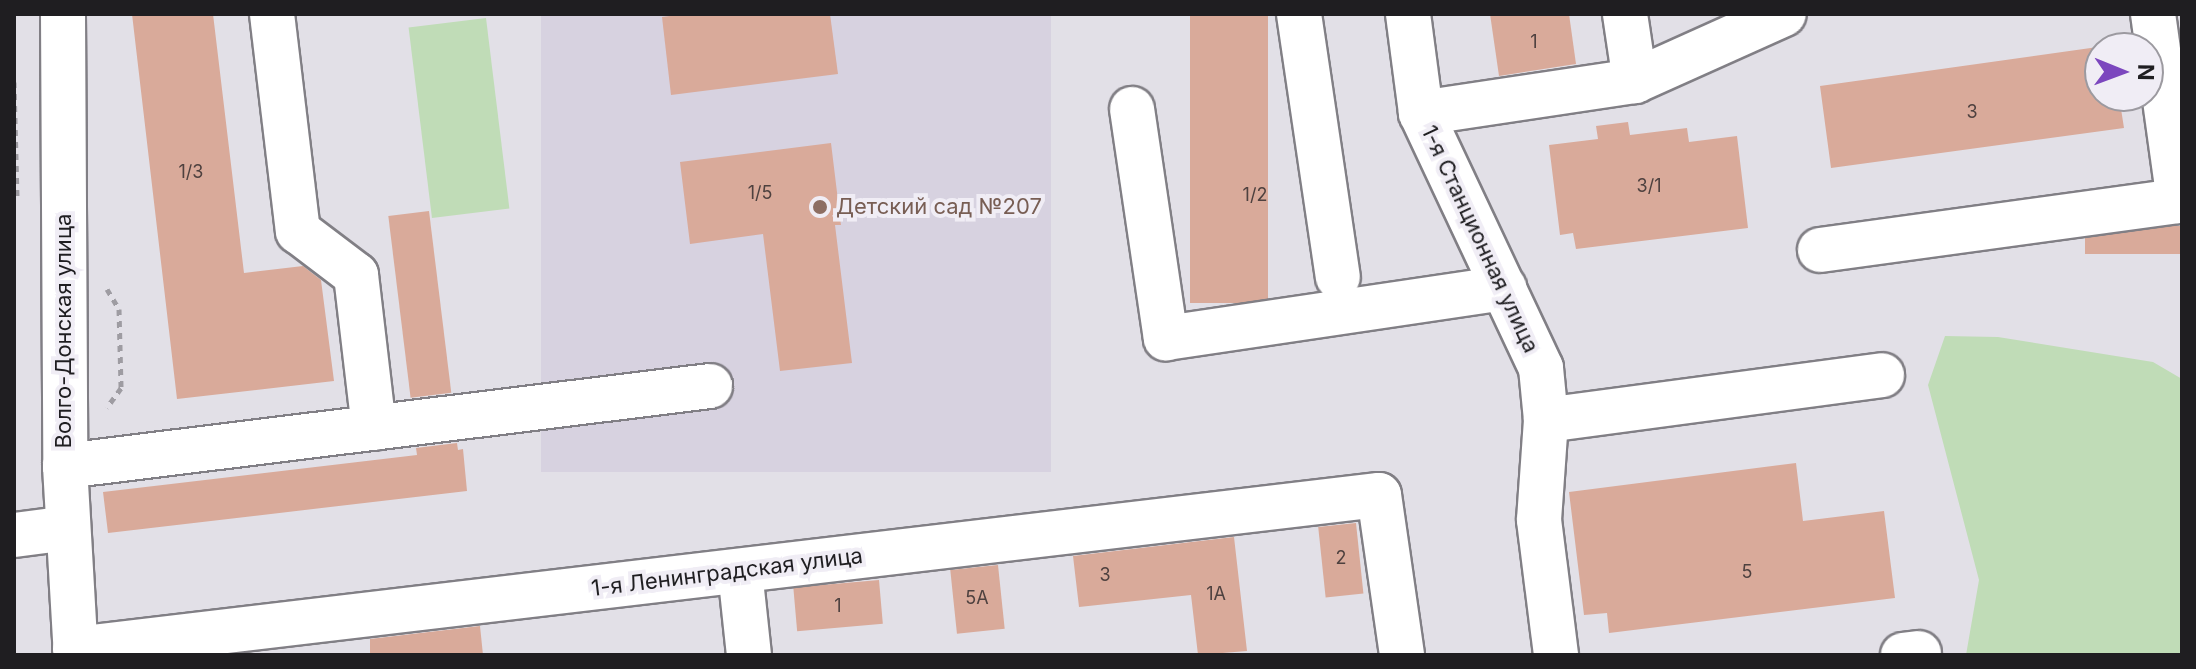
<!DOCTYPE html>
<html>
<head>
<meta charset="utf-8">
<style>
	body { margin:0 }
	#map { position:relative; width:2196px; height:669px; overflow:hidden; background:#e2e0e7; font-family:Inter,sans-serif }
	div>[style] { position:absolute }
	.built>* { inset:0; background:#d7d2e0; transform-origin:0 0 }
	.green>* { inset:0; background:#c0dcb7; transform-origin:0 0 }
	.building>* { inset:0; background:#d9aa9a; transform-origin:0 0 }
	.path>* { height:5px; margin-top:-2.5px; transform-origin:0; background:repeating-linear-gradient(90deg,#9e9ca2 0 6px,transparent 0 12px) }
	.roads { filter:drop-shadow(2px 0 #817f85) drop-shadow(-2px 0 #817f85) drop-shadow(0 2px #817f85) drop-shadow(0 -2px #817f85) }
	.minor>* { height:44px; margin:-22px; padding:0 22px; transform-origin:22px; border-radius:22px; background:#fff }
	.dots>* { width:22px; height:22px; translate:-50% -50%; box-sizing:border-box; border:4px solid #f0edf5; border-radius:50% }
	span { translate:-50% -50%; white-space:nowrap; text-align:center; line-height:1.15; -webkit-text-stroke:8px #f0edf5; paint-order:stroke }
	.number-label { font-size:18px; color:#4e413f }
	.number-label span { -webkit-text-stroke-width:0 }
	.education-label { font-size:22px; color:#785e54 }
	.left { translate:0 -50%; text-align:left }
	.street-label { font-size:22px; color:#1f1e21 }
	.frame { position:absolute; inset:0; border:16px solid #1f1e21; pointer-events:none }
	.north { position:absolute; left:2084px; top:32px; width:80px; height:80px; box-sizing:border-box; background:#f0edf5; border:2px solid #9c9aa0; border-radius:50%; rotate:91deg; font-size:22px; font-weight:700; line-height:32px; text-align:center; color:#1f1e21 }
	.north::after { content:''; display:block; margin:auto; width:28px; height:36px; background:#7c47be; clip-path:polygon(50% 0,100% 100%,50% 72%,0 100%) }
</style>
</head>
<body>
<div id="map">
	<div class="built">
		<div style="left:541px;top:14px;width:510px;height:458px"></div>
	</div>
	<div class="green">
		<div style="left:486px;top:18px;width:192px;height:78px;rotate:83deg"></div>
		<div style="clip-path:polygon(1945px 336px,1998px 337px,2153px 362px,2182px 379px,2182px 655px,1966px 655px,1979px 580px,1928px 385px)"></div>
	</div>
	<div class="building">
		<div style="clip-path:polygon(132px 14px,213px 14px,244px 273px,303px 266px,321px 280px,334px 381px,177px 399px)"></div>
		<div style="clip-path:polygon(684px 14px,830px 14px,838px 74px,671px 95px,662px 17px)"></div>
		<div style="left:1190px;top:14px;width:78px;height:289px"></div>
		<div style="clip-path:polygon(1490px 14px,1569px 14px,1576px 64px,1499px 76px)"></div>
		<div style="clip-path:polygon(2112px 45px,2100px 48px,2100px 96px,2119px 96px,2124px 128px,1831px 168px,1820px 86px)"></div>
		<div style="clip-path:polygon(1628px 122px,1630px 135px,1687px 128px,1689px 142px,1737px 136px,1748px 228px,1576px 249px,1573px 233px,1560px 235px,1549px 145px,1598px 139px,1596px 126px)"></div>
		<div style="clip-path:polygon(831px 143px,841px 225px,835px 225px,852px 363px,780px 371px,763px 234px,690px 244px,680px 162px)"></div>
		<div style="left:429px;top:211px;width:183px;height:41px;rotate:83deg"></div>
		<div style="left:2182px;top:226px;width:28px;height:97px;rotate:90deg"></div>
		<div style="clip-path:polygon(457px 443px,458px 450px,463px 449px,467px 491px,108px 533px,103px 492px,417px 455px,416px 448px)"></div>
		<div style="clip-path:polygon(1796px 463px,1803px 521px,1884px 511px,1895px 598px,1609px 633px,1607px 613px,1584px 615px,1569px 492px)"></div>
		<div style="left:1356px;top:523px;width:71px;height:38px;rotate:84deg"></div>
		<div style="clip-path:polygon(1234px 537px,1247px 651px,1198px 655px,1191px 595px,1079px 607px,1073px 556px)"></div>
		<div style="left:998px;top:565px;width:64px;height:48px;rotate:84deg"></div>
		<div style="left:879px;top:580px;width:44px;height:86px;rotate:85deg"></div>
		<div style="clip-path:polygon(480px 626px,483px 655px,370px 655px,370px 639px)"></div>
	</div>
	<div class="path">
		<div style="left:14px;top:82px;width:117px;rotate:88.5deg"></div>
		<div style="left:107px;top:289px;width:23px;rotate:59deg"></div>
		<div style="left:119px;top:309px;width:79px;rotate:88.5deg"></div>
		<div style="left:121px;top:388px;width:24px;rotate:126deg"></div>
	</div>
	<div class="roads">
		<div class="minor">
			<div style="left:63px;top:14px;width:452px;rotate:89.7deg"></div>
			<div style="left:65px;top:466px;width:189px;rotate:86.7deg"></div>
			<div style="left:272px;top:14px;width:219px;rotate:83.2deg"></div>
			<div style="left:298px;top:231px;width:73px;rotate:37.2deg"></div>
			<div style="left:356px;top:275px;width:154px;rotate:83.3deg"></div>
			<div style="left:1299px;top:14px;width:266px;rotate:81.6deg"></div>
			<div style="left:1408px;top:14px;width:100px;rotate:82.5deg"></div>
			<div style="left:1421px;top:113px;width:282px;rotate:64.8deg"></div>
			<div style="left:1541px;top:368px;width:52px;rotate:84.5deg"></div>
			<div style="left:1546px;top:420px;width:100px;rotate:94deg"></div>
			<div style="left:1539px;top:520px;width:136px;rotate:82.8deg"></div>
			<div style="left:1635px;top:81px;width:163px;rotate:-24.2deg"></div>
			<div style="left:1132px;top:109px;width:232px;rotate:81.6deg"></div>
			<div style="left:1166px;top:338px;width:342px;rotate:-8.4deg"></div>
			<div style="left:1421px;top:113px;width:216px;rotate:-8.5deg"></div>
			<div style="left:1635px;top:81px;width:68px;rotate:-98.5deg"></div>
			<div style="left:1820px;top:250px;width:362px;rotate:-7.8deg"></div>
			<div style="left:2179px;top:201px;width:189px;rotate:-97.9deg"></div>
			<div style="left:1546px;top:420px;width:339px;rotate:-7.6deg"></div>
			<div style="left:65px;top:466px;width:650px;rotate:-7.07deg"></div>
			<div style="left:14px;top:535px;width:54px;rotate:-7.4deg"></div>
			<div style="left:740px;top:571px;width:84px;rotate:83.9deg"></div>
			<div style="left:75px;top:649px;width:1313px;rotate:-6.74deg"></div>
			<div style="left:1379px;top:495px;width:162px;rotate:81.8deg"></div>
			<div style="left:1903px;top:655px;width:16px;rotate:-7deg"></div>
		</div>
	</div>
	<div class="dots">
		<div style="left:820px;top:207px;background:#8d6e63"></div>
	</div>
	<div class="number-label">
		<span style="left:1534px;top:42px">1</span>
		<span style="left:1972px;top:112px">3</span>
		<span style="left:191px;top:172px">1/3</span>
		<span style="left:1649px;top:186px">3/1</span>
		<span style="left:760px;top:193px">1/5</span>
		<span style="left:1255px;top:195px">1/2</span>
		<span style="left:1341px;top:558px">2</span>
		<span style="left:1747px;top:572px">5</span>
		<span style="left:1105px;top:575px">3</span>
		<span style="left:1216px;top:594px">1А</span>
		<span style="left:977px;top:598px">5А</span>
		<span style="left:838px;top:606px">1</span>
	</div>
	<div class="education-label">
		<span class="left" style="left:836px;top:207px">Детский сад №207</span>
	</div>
	<div class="street-label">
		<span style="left:1480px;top:239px;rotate:65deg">1-я Станционная улица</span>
		<span style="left:64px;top:331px;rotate:-90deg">Волго-Донская улица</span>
		<span style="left:727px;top:572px;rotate:-7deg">1-я Ленинградская улица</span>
	</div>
	<div class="frame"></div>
	<div class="north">N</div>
</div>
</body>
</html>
